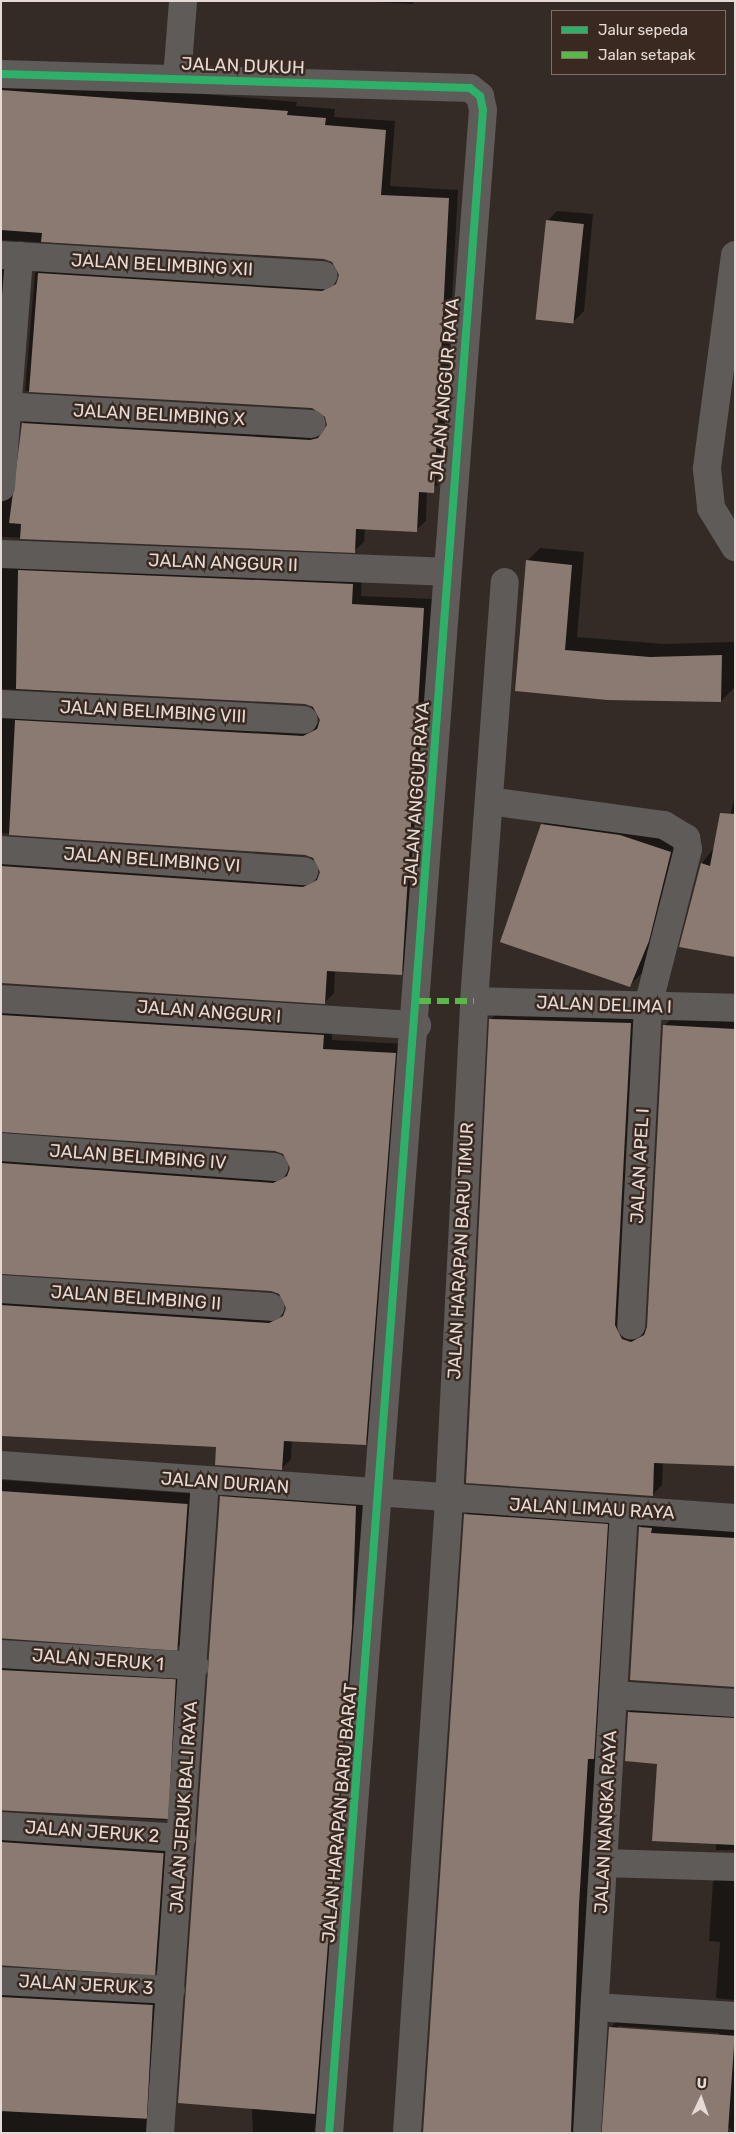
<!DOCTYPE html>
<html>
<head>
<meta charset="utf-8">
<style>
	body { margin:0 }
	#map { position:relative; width:736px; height:2134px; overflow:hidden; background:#342b27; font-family:Rubik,sans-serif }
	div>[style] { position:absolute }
	.shadow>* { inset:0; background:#0007 }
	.building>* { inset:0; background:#8a7a71; transform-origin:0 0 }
	.minor>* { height:28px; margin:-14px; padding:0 14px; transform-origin:14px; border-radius:14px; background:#5e5b58 }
	.quiet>* { height:6px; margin-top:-3px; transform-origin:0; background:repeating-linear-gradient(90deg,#58b947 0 12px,transparent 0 18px) }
	.cycleway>* { height:8px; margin:-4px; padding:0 4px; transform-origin:4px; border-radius:4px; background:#2db169 }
	span { translate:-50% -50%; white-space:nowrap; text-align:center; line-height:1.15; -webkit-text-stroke:5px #3a2921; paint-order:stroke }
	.street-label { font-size:18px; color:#e5dad5 }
	.frame { position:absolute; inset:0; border:2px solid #e5dad5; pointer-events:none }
	.legend { position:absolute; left:551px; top:10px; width:175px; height:65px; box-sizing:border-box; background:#3a2921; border:1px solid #7e7069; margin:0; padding:6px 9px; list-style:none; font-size:15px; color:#e5dad5 }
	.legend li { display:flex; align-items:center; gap:10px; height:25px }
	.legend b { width:25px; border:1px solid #7e7069 }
	.north { position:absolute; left:676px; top:2074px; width:50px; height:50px; -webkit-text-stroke:4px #3a2921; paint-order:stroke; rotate:3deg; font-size:14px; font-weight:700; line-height:20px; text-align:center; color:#e5dad5 }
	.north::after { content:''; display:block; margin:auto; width:18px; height:22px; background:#e5dad5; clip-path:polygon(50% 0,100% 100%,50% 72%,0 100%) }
</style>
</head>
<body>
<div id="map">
	<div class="shadow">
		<div style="clip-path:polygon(355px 1px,415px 1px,412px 4px)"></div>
		<div style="clip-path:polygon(1px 77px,297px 102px,296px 106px,335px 109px,334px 117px,395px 121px,390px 186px,458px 190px,442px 482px,427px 492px,426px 521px,416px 530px,365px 528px,364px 542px,354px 551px,1px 537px,1px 488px,16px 491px,23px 423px,32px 414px,320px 431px,328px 426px,326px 416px,312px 407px,25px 391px,35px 273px,44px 264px,332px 282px,340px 277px,338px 267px,325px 258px,1px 240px)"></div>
		<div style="clip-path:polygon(557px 211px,593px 214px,584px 311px,574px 321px,547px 221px)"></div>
		<div style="clip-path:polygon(1px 255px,11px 261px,1px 383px)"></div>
		<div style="clip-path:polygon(540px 548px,584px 552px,577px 637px,664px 644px,734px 642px,734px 688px,721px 701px,516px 690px,527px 561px)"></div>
		<div style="clip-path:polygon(1px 557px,362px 575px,361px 596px,433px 599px,410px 964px,401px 974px,335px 970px,334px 993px,325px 1002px,1px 982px,1px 854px,313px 878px,321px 873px,319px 863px,305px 854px,1px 833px,1px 705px,313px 727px,321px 722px,319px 712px,305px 703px,1px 689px)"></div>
		<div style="clip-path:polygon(735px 796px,735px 956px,702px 863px,726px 832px)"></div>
		<div style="clip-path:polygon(560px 807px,687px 835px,647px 968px,630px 985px,542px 825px)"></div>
		<div style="clip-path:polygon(1px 1000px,332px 1026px,332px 1040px,404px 1044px,375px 1435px,365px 1444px,292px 1440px,291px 1459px,282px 1468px,217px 1446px,1px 1433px,1px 1290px,279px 1314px,287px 1309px,285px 1299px,271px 1290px,1px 1274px,1px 1151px,283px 1174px,291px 1169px,289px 1159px,276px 1150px,1px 1130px)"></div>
		<div style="clip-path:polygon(500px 1010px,641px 1014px,641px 1332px,647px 1329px,664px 1026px,674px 1016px,735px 1019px,735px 1465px,663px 1462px,662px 1485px,652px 1495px,490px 1020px)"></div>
		<div style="clip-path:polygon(1px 1480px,197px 1494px,187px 1638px,177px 1648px,1px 1637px)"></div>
		<div style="clip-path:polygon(231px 1487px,366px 1497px,325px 2133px,253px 2133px,221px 1497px)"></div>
		<div style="clip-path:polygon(475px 1505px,617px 1515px,586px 2133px,424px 2133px,465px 1515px)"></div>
		<div style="clip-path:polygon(650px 1517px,735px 1528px,735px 1686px,640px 1527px)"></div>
		<div style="clip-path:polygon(1px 1656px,185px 1671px,175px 1810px,165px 1820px,1px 1809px)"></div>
		<div style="clip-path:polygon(639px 1702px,735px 1708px,735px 1850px,716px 1850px,716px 1843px,659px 1763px,629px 1712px)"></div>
		<div style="clip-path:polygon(1px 1828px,173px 1843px,165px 1962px,155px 1972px,1px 1964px)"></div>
		<div style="clip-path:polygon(723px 1872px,735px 1872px,735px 2000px,716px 1998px,720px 1942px,709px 1941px,713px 1882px)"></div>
		<div style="clip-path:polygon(1px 1983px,162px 1995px,151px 2133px,1px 2133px)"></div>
		<div style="clip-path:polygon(evenodd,620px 2018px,735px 2021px,735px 2133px,610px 2028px,620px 2018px,618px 2026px,719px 2033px,719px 2036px,618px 2029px,618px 2026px)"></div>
	</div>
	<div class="building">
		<div style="clip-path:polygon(1px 90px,288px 111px,287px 115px,326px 118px,325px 125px,386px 130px,381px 195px,449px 198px,434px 493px,419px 492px,417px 532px,356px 529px,355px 553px,20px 539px,21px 524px,9px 523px,22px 423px,310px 440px,318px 438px,327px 425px,325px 417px,312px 408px,29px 392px,38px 273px,322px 291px,336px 284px,339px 275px,332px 262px,324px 259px,41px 242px,42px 233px,1px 230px)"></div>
		<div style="left:546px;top:220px;width:38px;height:100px;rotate:6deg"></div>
		<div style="clip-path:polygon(526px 560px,572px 565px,565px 650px,650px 657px,722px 655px,721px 702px,607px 700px,515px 691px)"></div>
		<div style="clip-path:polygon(18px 570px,353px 584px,352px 604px,424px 608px,402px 975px,327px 971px,325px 1004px,1px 983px,1px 866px,303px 887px,317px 880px,320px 872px,313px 858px,305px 855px,9px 835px,15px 720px,303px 736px,317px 729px,320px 720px,313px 707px,305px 704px,16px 689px)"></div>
		<div style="clip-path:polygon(720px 813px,735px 814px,735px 957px,679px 947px,701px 863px,710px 866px)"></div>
		<div style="clip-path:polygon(541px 824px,620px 835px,671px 852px,649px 941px,630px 987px,500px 942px)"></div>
		<div style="clip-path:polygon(1px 1015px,324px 1035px,323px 1049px,396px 1053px,366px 1445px,284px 1441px,282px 1470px,215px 1465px,216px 1447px,1px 1436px,1px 1305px,269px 1323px,283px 1316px,286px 1308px,279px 1294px,271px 1291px,1px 1274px,1px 1163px,273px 1183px,287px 1176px,290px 1168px,283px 1154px,275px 1151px,1px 1132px)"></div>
		<div style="clip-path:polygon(489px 1019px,631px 1023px,615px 1325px,622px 1339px,631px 1342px,644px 1335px,647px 1327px,663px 1025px,735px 1029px,735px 1466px,654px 1463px,653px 1496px,466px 1483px)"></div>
		<div style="left:1px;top:1491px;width:187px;height:147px;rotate:4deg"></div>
		<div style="clip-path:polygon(220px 1496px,356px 1506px,352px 1628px,315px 2114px,178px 2103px)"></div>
		<div style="clip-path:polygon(464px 1514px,608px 1524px,594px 1759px,588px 1759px,579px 1905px,571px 2133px,423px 2133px)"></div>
		<div style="clip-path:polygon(639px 1527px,652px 1528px,651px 1533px,735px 1538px,735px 1687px,630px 1680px)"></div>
		<div style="left:1px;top:1670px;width:175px;height:140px;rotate:3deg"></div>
		<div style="clip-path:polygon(628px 1712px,735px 1718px,735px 1845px,652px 1841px,657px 1764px,625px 1761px)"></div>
		<div style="left:1px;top:1842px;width:163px;height:123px;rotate:4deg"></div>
		<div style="left:1px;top:1997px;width:152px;height:114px;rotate:3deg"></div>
		<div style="left:609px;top:2027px;width:126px;height:106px;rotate:4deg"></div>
	</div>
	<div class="minor">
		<div style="left:1px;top:74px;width:469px;rotate:1.7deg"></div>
		<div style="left:470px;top:88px;width:13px;rotate:39deg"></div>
		<div style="left:480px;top:96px;width:14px;rotate:78deg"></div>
		<div style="left:483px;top:110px;width:2029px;rotate:94.35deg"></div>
		<div style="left:177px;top:78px;width:77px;rotate:-85.5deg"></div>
		<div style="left:1px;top:255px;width:323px;rotate:3.6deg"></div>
		<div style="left:735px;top:255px;width:216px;rotate:97.5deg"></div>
		<div style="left:707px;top:469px;width:39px;rotate:84deg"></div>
		<div style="left:711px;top:508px;width:46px;rotate:58.4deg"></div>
		<div style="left:1px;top:406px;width:311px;rotate:3.3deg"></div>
		<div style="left:1px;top:487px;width:232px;rotate:-85.5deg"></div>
		<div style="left:1px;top:554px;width:444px;rotate:2.3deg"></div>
		<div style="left:1px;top:704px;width:303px;rotate:3deg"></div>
		<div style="left:489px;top:801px;width:177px;rotate:7.8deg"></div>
		<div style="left:664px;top:825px;width:26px;rotate:31deg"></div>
		<div style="left:686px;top:838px;width:11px;rotate:80deg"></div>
		<div style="left:688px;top:849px;width:162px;rotate:104.3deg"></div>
		<div style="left:648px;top:1006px;width:320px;rotate:93deg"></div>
		<div style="left:1px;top:850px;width:304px;rotate:4deg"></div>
		<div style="left:1px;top:999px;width:417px;rotate:3.6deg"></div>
		<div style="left:474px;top:1001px;width:261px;rotate:1.5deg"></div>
		<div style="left:1px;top:1147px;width:274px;rotate:4.2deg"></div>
		<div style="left:1px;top:1289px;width:270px;rotate:3.8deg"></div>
		<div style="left:1px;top:1465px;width:736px;rotate:4.13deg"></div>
		<div style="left:1px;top:1654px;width:194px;rotate:3.5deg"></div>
		<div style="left:613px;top:1695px;width:122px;rotate:3.8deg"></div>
		<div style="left:1px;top:1826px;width:181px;rotate:3.8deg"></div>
		<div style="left:603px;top:1863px;width:132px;rotate:1.7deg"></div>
		<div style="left:1px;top:1981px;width:170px;rotate:3deg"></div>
		<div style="left:595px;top:2007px;width:140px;rotate:3.7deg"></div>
		<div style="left:160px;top:2133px;width:654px;rotate:-86.05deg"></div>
		<div style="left:407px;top:2133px;width:634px;rotate:-86.2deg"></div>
		<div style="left:449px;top:1500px;width:500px;rotate:-87.1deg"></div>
		<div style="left:474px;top:1001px;width:420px;rotate:-85.8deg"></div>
		<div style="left:587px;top:2133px;width:623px;rotate:-86.6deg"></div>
	</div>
	<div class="quiet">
		<div style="left:419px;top:1001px;width:55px"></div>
	</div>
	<div class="cycleway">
		<div style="left:1px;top:74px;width:469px;rotate:1.7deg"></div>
		<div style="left:470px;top:88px;width:13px;rotate:39deg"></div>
		<div style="left:480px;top:96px;width:14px;rotate:78deg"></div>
		<div style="left:483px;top:110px;width:2029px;rotate:94.35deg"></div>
	</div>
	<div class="street-label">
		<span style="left:243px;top:66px;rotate:2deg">JALAN DUKUH</span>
		<span style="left:162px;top:265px;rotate:3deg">JALAN BELIMBING XII</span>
		<span style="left:445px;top:390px;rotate:-85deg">JALAN ANGGUR RAYA</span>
		<span style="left:159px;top:415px;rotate:3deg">JALAN BELIMBING X</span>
		<span style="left:223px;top:563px;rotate:2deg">JALAN ANGGUR II</span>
		<span style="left:153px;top:712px;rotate:3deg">JALAN BELIMBING VIII</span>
		<span style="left:417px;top:794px;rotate:-86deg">JALAN ANGGUR RAYA</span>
		<span style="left:152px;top:860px;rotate:4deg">JALAN BELIMBING VI</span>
		<span style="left:604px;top:1005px;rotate:2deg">JALAN DELIMA I</span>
		<span style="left:209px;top:1012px;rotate:4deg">JALAN ANGGUR I</span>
		<span style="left:138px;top:1157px;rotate:4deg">JALAN BELIMBING IV</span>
		<span style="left:640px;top:1166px;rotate:-87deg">JALAN APEL I</span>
		<span style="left:461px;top:1251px;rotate:-87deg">JALAN HARAPAN BARU TIMUR</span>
		<span style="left:136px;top:1298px;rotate:4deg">JALAN BELIMBING II</span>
		<span style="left:225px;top:1483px;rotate:4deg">JALAN DURIAN</span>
		<span style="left:592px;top:1509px;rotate:3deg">JALAN LIMAU RAYA</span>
		<span style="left:98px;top:1660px;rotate:4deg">JALAN JERUK 1</span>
		<span style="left:184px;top:1807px;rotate:-86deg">JALAN JERUK BALI RAYA</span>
		<span style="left:340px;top:1813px;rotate:-85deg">JALAN HARAPAN BARU BARAT</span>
		<span style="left:606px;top:1822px;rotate:-87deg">JALAN NANGKA RAYA</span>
		<span style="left:92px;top:1832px;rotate:4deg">JALAN JERUK 2</span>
		<span style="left:86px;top:1985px;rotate:3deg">JALAN JERUK 3</span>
	</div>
	<div class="frame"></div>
	<ul class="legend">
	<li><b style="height:6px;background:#2db169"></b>Jalur sepeda</li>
	<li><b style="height:6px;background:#58b947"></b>Jalan setapak</li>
	</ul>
	<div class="north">U</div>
</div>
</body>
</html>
